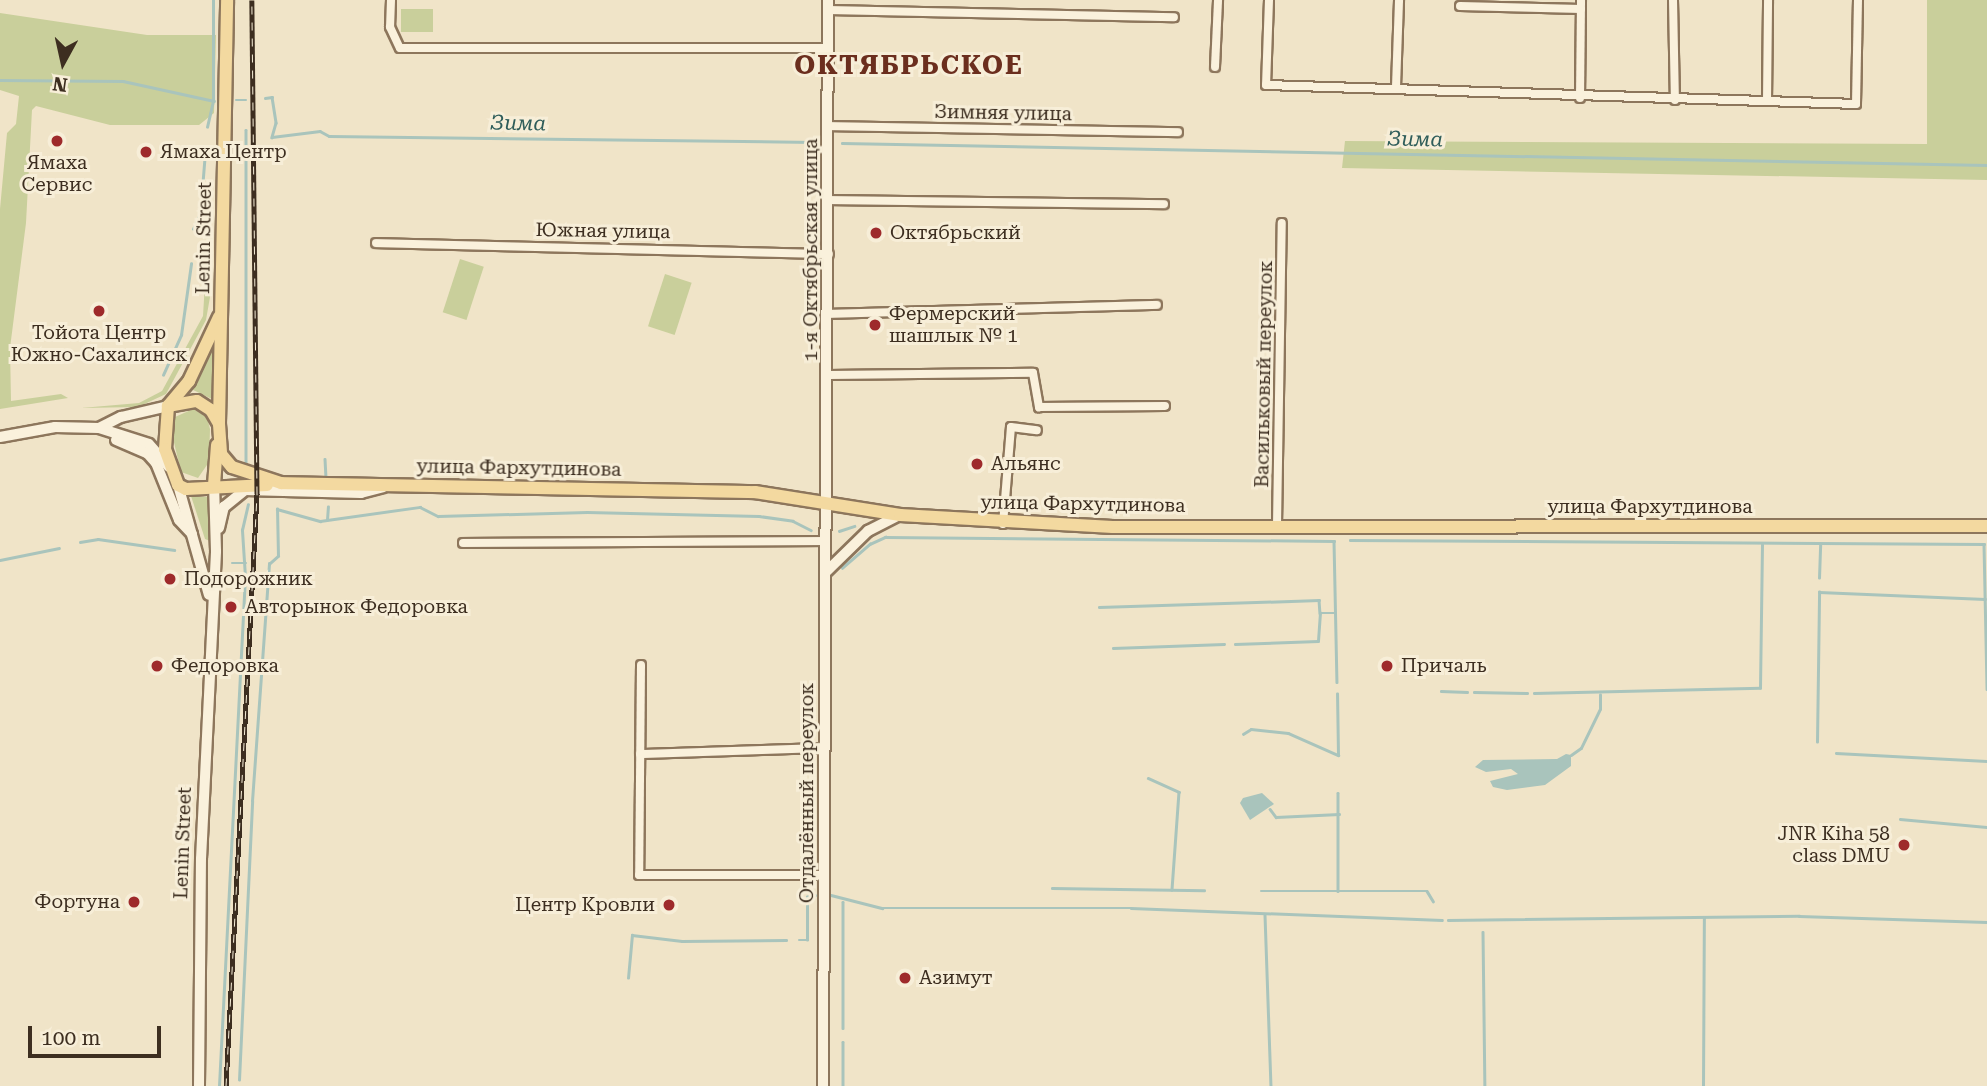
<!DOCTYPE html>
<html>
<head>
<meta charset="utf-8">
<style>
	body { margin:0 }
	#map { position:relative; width:1987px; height:1086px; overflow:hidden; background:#f0e4c8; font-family:"Roboto Serif",serif }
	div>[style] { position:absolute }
	.green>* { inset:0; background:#c9cf9b; transform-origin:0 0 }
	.water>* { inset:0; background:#a9c4bc }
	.stream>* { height:2.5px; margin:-1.25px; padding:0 1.25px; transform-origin:1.25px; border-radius:1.25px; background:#a9c4bc }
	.roads { filter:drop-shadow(2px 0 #8d765c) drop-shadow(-2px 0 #8d765c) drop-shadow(0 2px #8d765c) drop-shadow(0 -2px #8d765c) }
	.street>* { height:8px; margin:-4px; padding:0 4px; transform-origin:4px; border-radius:4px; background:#faf1dc }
	.secondary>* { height:10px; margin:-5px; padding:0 5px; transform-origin:5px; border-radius:5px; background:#faf1dc }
	.primary>* { height:12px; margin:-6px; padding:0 6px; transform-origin:6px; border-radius:6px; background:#f3d9a0 }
	.rail>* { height:5px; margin-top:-2.5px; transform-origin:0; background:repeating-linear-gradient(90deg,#f7eed8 0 8px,#3d2e20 0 16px); box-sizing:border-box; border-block:2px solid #3d2e20 }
	.dots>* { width:19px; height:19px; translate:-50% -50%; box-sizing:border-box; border:4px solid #f7eed8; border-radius:50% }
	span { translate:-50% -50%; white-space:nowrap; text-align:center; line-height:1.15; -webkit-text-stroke:6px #f7eed8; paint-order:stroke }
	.street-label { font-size:19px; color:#3d2e20 }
	.poi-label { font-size:19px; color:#3d2e20 }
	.left { translate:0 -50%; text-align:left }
	.right { translate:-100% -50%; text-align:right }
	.water-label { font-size:21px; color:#2f5d5a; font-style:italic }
	.district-label { font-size:26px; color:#6b2e1e; font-weight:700; letter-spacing:2px }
	.north { position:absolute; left:28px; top:28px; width:70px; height:70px; -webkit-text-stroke:5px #f7eed8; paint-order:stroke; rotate:188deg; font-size:19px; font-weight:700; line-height:28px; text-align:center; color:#3d2e20 }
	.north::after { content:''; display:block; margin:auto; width:24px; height:32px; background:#3d2e20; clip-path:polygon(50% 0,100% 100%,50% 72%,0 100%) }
	.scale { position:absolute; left:28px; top:1026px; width:133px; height:32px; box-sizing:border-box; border:4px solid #3d2e20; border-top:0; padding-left:9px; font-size:21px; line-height:24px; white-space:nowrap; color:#3d2e20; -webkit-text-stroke:5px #f7eed8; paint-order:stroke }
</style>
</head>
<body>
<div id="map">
	<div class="green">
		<div style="clip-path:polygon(1927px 0,1987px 0,1987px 180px,1342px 168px,1345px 141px,1927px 144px)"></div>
		<div style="left:401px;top:9px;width:32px;height:23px"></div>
		<div style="clip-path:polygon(0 13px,147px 35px,216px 35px,214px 113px,199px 125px,110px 125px,36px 106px,32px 110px,26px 223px,10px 348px,11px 401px,61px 394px,68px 398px,0 409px,0 209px,7px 133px,16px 124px,19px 96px,0 90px)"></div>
		<div style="left:460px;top:259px;width:25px;height:56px;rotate:18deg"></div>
		<div style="clip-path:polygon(206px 265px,210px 297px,206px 320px,166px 394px,138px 407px,81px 408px,139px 403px,162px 391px,203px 316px)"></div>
		<div style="left:665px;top:274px;width:28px;height:55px;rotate:18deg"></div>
		<div style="clip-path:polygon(215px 346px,217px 357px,212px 399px,191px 389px)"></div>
		<div style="clip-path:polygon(193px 409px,207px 417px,210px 429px,209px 462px,198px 478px,181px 472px,172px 434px,175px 417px)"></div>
		<div style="clip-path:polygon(191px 496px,209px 497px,210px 541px,205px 539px)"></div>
	</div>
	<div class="water">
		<div style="clip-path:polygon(1566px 754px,1571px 755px,1571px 766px,1545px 785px,1507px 790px,1493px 787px,1490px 781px,1518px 774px,1511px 769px,1486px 772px,1475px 767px,1483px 760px,1557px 759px)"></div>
		<div style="clip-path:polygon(1262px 793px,1274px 804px,1250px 820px,1240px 803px,1243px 798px)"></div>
	</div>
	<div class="stream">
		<div style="left:0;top:80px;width:123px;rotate:0.5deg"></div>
		<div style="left:123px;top:81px;width:93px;rotate:12.4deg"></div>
		<div style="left:265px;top:98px;width:7px;rotate:-8deg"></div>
		<div style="left:272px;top:97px;width:26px;rotate:81deg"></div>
		<div style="left:276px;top:123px;width:15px;rotate:106deg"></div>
		<div style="left:272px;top:137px;width:48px;rotate:-7.1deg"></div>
		<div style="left:320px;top:131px;width:10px;rotate:29deg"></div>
		<div style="left:329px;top:136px;width:485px;rotate:0.7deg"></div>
		<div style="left:236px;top:100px;width:10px"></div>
		<div style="left:207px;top:127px;width:27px;rotate:-77deg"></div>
		<div style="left:213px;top:101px;width:101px;rotate:-90deg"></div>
		<div style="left:246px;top:130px;width:334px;rotate:90deg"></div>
		<div style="left:842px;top:143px;width:1145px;rotate:1.1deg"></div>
		<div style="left:193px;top:229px;width:17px;rotate:-65deg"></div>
		<div style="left:200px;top:214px;width:62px;rotate:-85.4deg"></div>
		<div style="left:163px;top:375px;width:44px;rotate:-65.8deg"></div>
		<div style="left:181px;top:335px;width:72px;rotate:-82deg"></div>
		<div style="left:325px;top:459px;width:18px;rotate:87deg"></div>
		<div style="left:327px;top:520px;width:13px;rotate:-86deg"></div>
		<div style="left:839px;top:531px;width:16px;rotate:-18deg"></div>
		<div style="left:1350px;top:540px;width:634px;rotate:0.36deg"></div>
		<div style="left:1984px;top:544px;width:145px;rotate:88.8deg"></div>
		<div style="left:80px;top:542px;width:18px;rotate:-9deg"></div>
		<div style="left:98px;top:539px;width:77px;rotate:8.2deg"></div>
		<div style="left:0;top:560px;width:60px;rotate:-11.5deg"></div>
		<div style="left:232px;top:563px;width:14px"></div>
		<div style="left:842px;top:568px;width:37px;rotate:-41deg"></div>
		<div style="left:870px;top:544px;width:17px;rotate:-25deg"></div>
		<div style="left:885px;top:537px;width:449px;rotate:0.5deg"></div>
		<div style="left:1334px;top:541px;width:141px;rotate:88.8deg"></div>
		<div style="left:1819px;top:578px;width:33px;rotate:-88deg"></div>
		<div style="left:1099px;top:607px;width:220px;rotate:-1.8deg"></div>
		<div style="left:1319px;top:600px;width:13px;rotate:86deg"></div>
		<div style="left:1320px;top:613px;width:15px"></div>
		<div style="left:1235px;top:644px;width:83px;rotate:-2.1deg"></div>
		<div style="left:1318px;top:641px;width:28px;rotate:-86deg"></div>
		<div style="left:1113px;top:648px;width:111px;rotate:-2.1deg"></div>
		<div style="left:1441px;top:691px;width:26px;rotate:2deg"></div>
		<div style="left:1474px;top:692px;width:53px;rotate:1.1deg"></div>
		<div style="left:1534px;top:693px;width:226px;rotate:-1.3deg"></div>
		<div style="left:1760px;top:688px;width:143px;rotate:-89.2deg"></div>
		<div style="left:1243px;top:734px;width:9px;rotate:-32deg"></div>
		<div style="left:1251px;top:729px;width:37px;rotate:6deg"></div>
		<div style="left:1288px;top:733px;width:55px;rotate:23.7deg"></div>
		<div style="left:1338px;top:755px;width:61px;rotate:-90.9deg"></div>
		<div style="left:1817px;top:742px;width:150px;rotate:-89.2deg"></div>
		<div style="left:1819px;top:592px;width:166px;rotate:2.4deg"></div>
		<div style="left:1836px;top:753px;width:151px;rotate:3deg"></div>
		<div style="left:1571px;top:755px;width:12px;rotate:-35deg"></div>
		<div style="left:1581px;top:748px;width:43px;rotate:-64deg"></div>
		<div style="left:1600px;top:709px;width:14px;rotate:-90deg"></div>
		<div style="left:1148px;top:778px;width:34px;rotate:24deg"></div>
		<div style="left:1179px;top:792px;width:98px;rotate:94.1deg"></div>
		<div style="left:1338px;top:793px;width:98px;rotate:90deg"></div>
		<div style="left:1270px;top:809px;width:10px;rotate:53deg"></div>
		<div style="left:1276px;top:817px;width:63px;rotate:-2.7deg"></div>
		<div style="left:1900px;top:819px;width:87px;rotate:5.3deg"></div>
		<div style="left:1052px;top:888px;width:152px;rotate:0.8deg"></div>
		<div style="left:1261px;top:891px;width:166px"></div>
		<div style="left:1427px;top:891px;width:12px;rotate:59deg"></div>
		<div style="left:831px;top:895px;width:53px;rotate:14.3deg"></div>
		<div style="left:882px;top:908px;width:249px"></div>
		<div style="left:1131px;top:908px;width:311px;rotate:2.2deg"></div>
		<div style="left:843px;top:902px;width:126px;rotate:90deg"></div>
		<div style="left:1265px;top:915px;width:171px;rotate:88deg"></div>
		<div style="left:1448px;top:920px;width:351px;rotate:-0.7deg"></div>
		<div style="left:1799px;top:916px;width:188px;rotate:1.8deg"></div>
		<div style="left:1483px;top:932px;width:154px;rotate:89.3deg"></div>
		<div style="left:799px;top:940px;width:8px"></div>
		<div style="left:807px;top:940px;width:43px;rotate:-90deg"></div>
		<div style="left:807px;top:897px;width:8px;rotate:-14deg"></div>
		<div style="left:628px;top:978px;width:43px;rotate:-84.7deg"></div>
		<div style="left:632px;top:935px;width:50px;rotate:6.8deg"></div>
		<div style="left:682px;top:941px;width:104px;rotate:-0.6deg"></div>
		<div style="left:843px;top:1042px;width:44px;rotate:90deg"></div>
		<div style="left:239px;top:1080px;width:279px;rotate:-87.3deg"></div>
		<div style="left:252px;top:801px;width:238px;rotate:-85.9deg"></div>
		<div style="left:269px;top:564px;width:12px;rotate:-42deg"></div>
		<div style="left:278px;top:556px;width:47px;rotate:-91.2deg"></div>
		<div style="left:277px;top:509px;width:45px;rotate:15.6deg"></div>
		<div style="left:320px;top:521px;width:101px;rotate:-8deg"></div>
		<div style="left:420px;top:507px;width:20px;rotate:27deg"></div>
		<div style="left:438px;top:516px;width:149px;rotate:-1.5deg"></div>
		<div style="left:587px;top:512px;width:172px;rotate:1.3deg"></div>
		<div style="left:759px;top:516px;width:34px;rotate:8deg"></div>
		<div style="left:793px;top:521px;width:20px;rotate:27deg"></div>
		<div style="left:219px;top:1086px;width:510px;rotate:-87.08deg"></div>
		<div style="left:245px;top:577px;width:47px;rotate:-93.7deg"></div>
		<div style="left:242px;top:530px;width:26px;rotate:-77deg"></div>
		<div style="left:1703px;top:1086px;width:168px;rotate:-89.7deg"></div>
	</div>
	<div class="roads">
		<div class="street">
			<div style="left:391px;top:0;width:27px;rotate:92deg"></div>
			<div style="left:390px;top:27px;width:23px;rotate:65deg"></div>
			<div style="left:400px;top:48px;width:428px"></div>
			<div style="left:1269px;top:0;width:85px;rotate:92deg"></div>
			<div style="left:1266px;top:85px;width:590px;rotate:1.84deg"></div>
			<div style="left:1856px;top:104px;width:104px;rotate:-88.9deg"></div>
			<div style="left:1673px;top:0;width:100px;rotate:88.9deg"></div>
			<div style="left:1460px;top:6px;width:121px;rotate:1.4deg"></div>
			<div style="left:828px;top:10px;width:346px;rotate:1.2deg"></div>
			<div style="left:1215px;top:67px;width:67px;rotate:-87.4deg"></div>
			<div style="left:1396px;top:87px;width:87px;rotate:-88deg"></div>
			<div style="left:1580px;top:98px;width:98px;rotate:-89.4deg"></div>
			<div style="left:1767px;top:101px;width:101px;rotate:-89.4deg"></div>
			<div style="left:828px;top:126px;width:350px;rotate:1deg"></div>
			<div style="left:829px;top:200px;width:335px;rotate:0.7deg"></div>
			<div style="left:376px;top:243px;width:453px;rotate:1.4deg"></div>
			<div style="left:829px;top:314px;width:328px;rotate:-1.6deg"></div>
			<div style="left:829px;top:375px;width:204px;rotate:-0.6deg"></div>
			<div style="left:1033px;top:373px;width:35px;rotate:80deg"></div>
			<div style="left:1039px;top:407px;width:126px;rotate:-0.5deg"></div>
			<div style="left:1003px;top:524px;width:97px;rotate:-85.3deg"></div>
			<div style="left:1011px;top:427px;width:26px;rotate:7deg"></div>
			<div style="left:1277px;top:525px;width:302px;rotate:-89.1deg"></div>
			<div style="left:463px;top:543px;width:362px;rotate:-0.3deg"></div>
			<div style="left:641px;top:665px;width:210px;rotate:90.5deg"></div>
			<div style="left:639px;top:875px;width:185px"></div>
			<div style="left:640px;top:754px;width:185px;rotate:-1.9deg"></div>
		</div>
		<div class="secondary">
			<div style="left:99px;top:428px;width:25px;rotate:-27deg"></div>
			<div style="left:121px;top:417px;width:48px;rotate:-13.2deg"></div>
			<div style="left:0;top:437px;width:56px;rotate:-10.3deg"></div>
			<div style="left:55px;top:427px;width:44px;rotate:1.3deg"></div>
			<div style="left:99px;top:428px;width:52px;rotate:17.7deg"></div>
			<div style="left:149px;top:444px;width:30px;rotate:49deg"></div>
			<div style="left:116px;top:440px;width:34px;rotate:23deg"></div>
			<div style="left:147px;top:453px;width:13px;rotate:48deg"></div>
			<div style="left:156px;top:463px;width:61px;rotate:68deg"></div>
			<div style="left:179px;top:520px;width:19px;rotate:47deg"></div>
			<div style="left:178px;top:485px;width:114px;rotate:74.3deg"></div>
			<div style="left:219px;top:528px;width:22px;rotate:-77deg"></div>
			<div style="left:224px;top:507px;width:27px;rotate:-39deg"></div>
			<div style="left:245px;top:490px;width:116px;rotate:1.5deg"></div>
			<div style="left:361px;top:493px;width:23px;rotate:-15deg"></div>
			<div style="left:826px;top:572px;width:59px;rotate:-44.3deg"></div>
			<div style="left:868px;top:531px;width:35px;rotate:-27deg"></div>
			<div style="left:199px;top:1086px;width:227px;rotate:-89.5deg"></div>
			<div style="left:201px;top:859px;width:308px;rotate:-87.2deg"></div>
			<div style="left:216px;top:551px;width:66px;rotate:-91.7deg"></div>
			<div style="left:823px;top:1086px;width:1086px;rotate:-89.74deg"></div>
		</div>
		<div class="primary">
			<div style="left:219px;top:317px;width:71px;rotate:115.1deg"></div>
			<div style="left:189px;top:381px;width:33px;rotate:130deg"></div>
			<div style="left:168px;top:406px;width:43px;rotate:94deg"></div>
			<div style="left:165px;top:449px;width:38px;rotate:70deg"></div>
			<div style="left:178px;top:485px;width:9px;rotate:27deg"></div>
			<div style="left:186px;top:489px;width:81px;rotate:-2.8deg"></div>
			<div style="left:168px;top:406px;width:29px;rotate:-10deg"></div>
			<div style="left:197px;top:401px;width:17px;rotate:33deg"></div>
			<div style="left:211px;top:410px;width:16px;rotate:60deg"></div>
			<div style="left:219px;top:424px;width:30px;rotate:86deg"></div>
			<div style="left:221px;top:454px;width:17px;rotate:50deg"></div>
			<div style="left:232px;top:467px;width:52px;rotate:18.1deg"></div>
			<div style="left:281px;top:483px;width:474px;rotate:1.1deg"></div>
			<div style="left:755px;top:492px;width:147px;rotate:9deg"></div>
			<div style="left:900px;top:515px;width:213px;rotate:3.2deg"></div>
			<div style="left:1113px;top:527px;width:874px;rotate:-0.07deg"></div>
			<div style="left:219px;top:423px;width:423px;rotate:-88.9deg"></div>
			<div style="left:214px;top:485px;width:40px;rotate:-85.7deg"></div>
		</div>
	</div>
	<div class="rail">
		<div style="left:226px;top:1086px;width:593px;rotate:-87deg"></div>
		<div style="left:257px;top:494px;width:494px;rotate:-90.6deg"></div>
	</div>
	<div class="dots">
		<div style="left:57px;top:141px;background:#9e2a2b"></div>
		<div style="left:146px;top:152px;background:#9e2a2b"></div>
		<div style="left:876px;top:233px;background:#9e2a2b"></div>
		<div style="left:99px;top:311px;background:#9e2a2b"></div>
		<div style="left:875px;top:325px;background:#9e2a2b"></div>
		<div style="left:977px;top:464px;background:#9e2a2b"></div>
		<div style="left:170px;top:579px;background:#9e2a2b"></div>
		<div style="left:231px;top:607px;background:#9e2a2b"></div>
		<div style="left:157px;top:666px;background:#9e2a2b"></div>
		<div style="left:1387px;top:666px;background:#9e2a2b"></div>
		<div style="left:1904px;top:845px;background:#9e2a2b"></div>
		<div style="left:134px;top:902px;background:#9e2a2b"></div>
		<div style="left:669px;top:905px;background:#9e2a2b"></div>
		<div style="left:905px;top:978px;background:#9e2a2b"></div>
	</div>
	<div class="street-label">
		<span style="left:1003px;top:113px;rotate:1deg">Зимняя улица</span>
		<span style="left:603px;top:231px;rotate:1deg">Южная улица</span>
		<span style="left:204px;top:238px;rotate:-89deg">Lenin Street</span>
		<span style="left:811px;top:250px;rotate:-90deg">1-я Октябрьская улица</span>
		<span style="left:1264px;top:374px;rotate:-89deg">Васильковый переулок</span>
		<span style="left:519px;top:468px;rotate:1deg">улица Фархутдинова</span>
		<span style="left:1083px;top:504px;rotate:1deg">улица Фархутдинова</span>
		<span style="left:1650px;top:507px">улица Фархутдинова</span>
		<span style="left:807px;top:793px;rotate:-90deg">Отдалённый переулок</span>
		<span style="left:183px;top:843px;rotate:-88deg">Lenin Street</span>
	</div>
	<div class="poi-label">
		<span class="left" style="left:160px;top:152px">Ямаха Центр</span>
		<span style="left:57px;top:174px">Ямаха<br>Сервис</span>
		<span class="left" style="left:890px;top:233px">Октябрьский</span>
		<span class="left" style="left:889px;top:325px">Фермерский<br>шашлык № 1</span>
		<span style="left:99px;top:344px">Тойота Центр<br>Южно-Сахалинск</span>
		<span class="left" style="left:991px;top:464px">Альянс</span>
		<span class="left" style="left:184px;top:579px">Подорожник</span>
		<span class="left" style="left:245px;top:607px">Авторынок Федоровка</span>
		<span class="left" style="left:171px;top:666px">Федоровка</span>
		<span class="left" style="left:1401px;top:666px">Причаль</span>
		<span class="right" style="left:1890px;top:845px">JNR Kiha 58<br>class DMU</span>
		<span class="right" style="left:120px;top:902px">Фортуна</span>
		<span class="right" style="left:655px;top:905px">Центр Кровли</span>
		<span class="left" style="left:919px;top:978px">Азимут</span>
	</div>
	<div class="water-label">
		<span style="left:518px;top:123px;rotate:1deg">Зима</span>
		<span style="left:1415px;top:139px;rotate:1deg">Зима</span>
	</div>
	<div class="district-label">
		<span style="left:909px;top:66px">ОКТЯБРЬСКОЕ</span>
	</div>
	<div class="north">N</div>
	<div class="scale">100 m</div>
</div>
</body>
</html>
